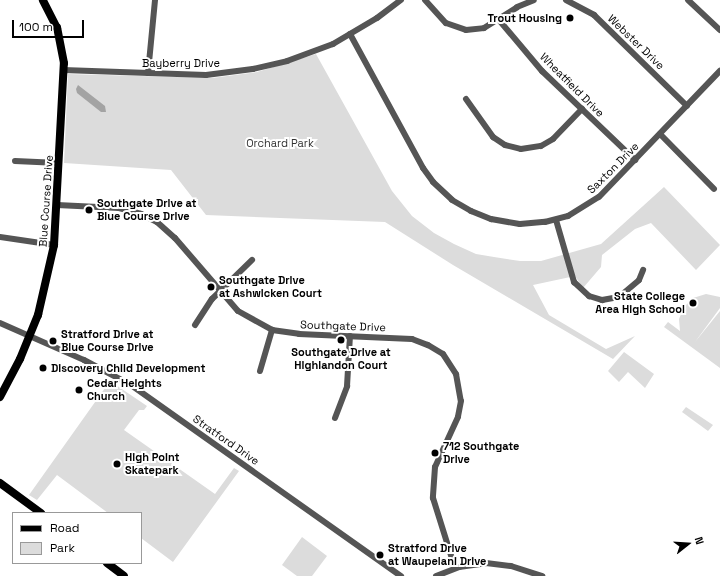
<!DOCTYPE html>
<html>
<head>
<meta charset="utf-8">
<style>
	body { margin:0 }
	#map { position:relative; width:720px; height:576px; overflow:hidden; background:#fff; font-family:"Space Grotesk",sans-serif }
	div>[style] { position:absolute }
	.green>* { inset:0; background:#dcdcdc }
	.water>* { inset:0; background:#a3a3a3 }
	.minor>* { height:6px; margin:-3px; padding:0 3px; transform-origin:3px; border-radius:3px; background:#555 }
	.major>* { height:8px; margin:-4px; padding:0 4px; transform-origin:4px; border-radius:4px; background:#000 }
	.dots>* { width:11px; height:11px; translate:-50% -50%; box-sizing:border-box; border:2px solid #fff; border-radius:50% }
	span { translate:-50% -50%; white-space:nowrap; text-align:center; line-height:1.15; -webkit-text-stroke:4px #fff; paint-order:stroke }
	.poi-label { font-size:11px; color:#000; font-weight:700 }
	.right { translate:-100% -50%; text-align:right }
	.left { translate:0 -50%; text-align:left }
	.street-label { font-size:11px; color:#000 }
	.park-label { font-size:11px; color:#333 }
	.legend { position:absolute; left:12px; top:512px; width:130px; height:52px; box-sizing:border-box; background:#fff; border:1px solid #999; margin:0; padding:5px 7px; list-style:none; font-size:12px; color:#000 }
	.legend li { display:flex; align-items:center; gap:8px; height:20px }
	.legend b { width:20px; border:1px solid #999 }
	.north { position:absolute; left:668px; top:524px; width:40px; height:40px; -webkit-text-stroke:3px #fff; paint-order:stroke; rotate:73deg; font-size:11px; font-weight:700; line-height:16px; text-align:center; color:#000 }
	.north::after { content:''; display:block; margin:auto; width:14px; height:18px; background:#000; clip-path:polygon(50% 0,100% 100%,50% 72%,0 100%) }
	.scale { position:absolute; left:12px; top:20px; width:72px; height:18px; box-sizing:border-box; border:2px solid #000; border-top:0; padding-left:5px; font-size:12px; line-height:14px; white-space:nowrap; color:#000; -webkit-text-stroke:3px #fff; paint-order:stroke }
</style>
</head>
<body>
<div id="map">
	<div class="green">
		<div style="clip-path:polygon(316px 54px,392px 191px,412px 216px,434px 233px,454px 244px,476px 254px,494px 257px,520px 261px,541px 261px,601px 244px,664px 187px,720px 245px,696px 270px,651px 223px,635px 229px,602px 255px,601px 267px,583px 288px,575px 276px,533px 285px,549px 315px,606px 349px,635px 336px,613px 359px,453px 265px,385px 222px,206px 215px,171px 170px,64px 163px,68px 74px,212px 78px,257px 72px)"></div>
		<div style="clip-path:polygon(706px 294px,720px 297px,720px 308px,695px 342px,720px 311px,720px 368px,664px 327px,668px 322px,680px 331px,679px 319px,684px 307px,693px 298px)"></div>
		<div style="clip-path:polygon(624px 352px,654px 374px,645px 388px,628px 372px,619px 382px,608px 371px)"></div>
		<div style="clip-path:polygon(110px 381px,147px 406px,144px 410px,139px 410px,124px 430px,215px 494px,234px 468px,239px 471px,173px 562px,141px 538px,141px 513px,108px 513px,57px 475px,37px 500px,29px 495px)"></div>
		<div style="clip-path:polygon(686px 407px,713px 425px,708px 431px,682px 412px)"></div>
		<div style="clip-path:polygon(302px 537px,327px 556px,312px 576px,297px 576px,282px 565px)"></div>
	</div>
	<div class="water">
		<div style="clip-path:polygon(78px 85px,105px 106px,106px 112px,101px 112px,77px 93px,76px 89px)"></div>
	</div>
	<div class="minor">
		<div style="left:425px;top:0;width:31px;rotate:48deg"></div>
		<div style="left:446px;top:23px;width:21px;rotate:19deg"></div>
		<div style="left:466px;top:30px;width:18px;rotate:-6deg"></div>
		<div style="left:484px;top:28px;width:39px;rotate:-32deg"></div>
		<div style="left:517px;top:7px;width:18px;rotate:-22deg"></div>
		<div style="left:566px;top:0;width:32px;rotate:28deg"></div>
		<div style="left:594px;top:15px;width:130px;rotate:44.4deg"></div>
		<div style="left:688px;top:0;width:44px;rotate:43.2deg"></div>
		<div style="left:499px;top:20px;width:67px;rotate:49.9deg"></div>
		<div style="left:542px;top:71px;width:129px;rotate:43.7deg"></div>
		<div style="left:350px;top:34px;width:153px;rotate:61.4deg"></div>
		<div style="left:423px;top:168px;width:17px;rotate:54deg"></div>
		<div style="left:433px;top:182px;width:26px;rotate:43deg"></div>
		<div style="left:452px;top:200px;width:22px;rotate:30deg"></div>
		<div style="left:471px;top:211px;width:22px;rotate:22deg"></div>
		<div style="left:491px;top:219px;width:29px;rotate:10deg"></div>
		<div style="left:520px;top:224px;width:25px;rotate:-5deg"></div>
		<div style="left:545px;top:222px;width:24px;rotate:-15deg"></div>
		<div style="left:568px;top:216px;width:36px;rotate:-32deg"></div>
		<div style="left:599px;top:197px;width:175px;rotate:-46.2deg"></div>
		<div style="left:63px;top:70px;width:143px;rotate:2deg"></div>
		<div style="left:206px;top:75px;width:47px;rotate:-7.3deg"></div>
		<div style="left:253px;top:69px;width:35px;rotate:-13deg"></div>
		<div style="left:287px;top:61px;width:49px;rotate:-20.3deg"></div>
		<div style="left:333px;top:44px;width:51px;rotate:-30.6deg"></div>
		<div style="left:377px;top:18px;width:30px;rotate:-37deg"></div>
		<div style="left:148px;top:73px;width:73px;rotate:-84.5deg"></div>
		<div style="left:466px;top:99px;width:47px;rotate:54.6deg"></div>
		<div style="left:493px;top:137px;width:14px;rotate:34deg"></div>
		<div style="left:505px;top:145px;width:16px;rotate:14deg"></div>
		<div style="left:521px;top:149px;width:20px;rotate:-9deg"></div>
		<div style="left:541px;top:146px;width:14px;rotate:-30deg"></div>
		<div style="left:553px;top:139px;width:42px;rotate:-46deg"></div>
		<div style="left:660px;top:134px;width:77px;rotate:45.5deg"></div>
		<div style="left:15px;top:161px;width:44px;rotate:2.6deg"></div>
		<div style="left:57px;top:205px;width:62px;rotate:2.8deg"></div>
		<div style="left:119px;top:208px;width:23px;rotate:15deg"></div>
		<div style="left:141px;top:214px;width:18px;rotate:27deg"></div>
		<div style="left:157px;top:222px;width:24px;rotate:42deg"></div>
		<div style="left:175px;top:238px;width:96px;rotate:49.2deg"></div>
		<div style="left:238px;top:311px;width:39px;rotate:29deg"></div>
		<div style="left:272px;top:330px;width:27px;rotate:8deg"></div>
		<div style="left:299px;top:334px;width:113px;rotate:2.5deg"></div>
		<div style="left:412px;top:339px;width:17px;rotate:21deg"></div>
		<div style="left:428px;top:345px;width:17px;rotate:31deg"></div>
		<div style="left:443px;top:354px;width:24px;rotate:57deg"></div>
		<div style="left:456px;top:374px;width:27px;rotate:80deg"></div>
		<div style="left:461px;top:401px;width:16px;rotate:101deg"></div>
		<div style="left:458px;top:417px;width:55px;rotate:114.7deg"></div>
		<div style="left:435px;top:467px;width:31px;rotate:94deg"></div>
		<div style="left:433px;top:498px;width:73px;rotate:72.6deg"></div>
		<div style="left:556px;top:220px;width:65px;rotate:73.8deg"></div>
		<div style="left:574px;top:282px;width:21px;rotate:43deg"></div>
		<div style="left:589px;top:296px;width:14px;rotate:17deg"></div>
		<div style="left:602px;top:300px;width:17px;rotate:-10deg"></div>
		<div style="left:619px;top:297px;width:26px;rotate:-40deg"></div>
		<div style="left:639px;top:280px;width:11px;rotate:-68deg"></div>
		<div style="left:0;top:237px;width:55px;rotate:8.4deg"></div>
		<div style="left:0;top:323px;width:92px;rotate:23.8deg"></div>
		<div style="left:84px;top:360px;width:53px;rotate:28deg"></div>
		<div style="left:131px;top:385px;width:331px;rotate:35.3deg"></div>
		<div style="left:195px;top:325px;width:31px;rotate:-57deg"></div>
		<div style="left:212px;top:299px;width:56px;rotate:-44.3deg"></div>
		<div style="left:260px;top:371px;width:43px;rotate:-73.7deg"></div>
		<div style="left:335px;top:418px;width:34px;rotate:-69deg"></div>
		<div style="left:347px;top:386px;width:50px;rotate:-86.6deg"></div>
		<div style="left:436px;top:576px;width:25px;rotate:-21deg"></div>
		<div style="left:459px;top:567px;width:27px;rotate:-8deg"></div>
		<div style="left:486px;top:563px;width:25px;rotate:7deg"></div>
		<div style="left:511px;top:566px;width:33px;rotate:18deg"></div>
	</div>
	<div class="major">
		<div style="left:0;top:397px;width:43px;rotate:-62.2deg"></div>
		<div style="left:20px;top:359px;width:48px;rotate:-67.8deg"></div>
		<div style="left:38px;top:315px;width:72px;rotate:-77.1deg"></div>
		<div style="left:54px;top:245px;width:182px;rotate:-86.9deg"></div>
		<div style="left:64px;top:63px;width:36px;rotate:-101deg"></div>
		<div style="left:57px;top:28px;width:31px;rotate:-117deg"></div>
		<div style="left:0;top:483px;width:51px;rotate:36.2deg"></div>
		<div style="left:107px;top:563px;width:21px;rotate:37deg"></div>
	</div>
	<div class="dots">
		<div style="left:570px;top:18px;background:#000"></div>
		<div style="left:89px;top:210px;background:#000"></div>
		<div style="left:211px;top:287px;background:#000"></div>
		<div style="left:693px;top:303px;background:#000"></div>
		<div style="left:341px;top:340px;background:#000"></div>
		<div style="left:53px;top:341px;background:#000"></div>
		<div style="left:43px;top:368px;background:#000"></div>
		<div style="left:79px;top:390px;background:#000"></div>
		<div style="left:435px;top:453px;background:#000"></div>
		<div style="left:117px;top:464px;background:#000"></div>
		<div style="left:380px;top:555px;background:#000"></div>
	</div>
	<div class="poi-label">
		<span class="right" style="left:562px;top:18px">Trout Housing</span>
		<span class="left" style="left:97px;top:210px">Southgate Drive at<br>Blue Course Drive</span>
		<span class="left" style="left:219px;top:287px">Southgate Drive<br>at Ashwicken Court</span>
		<span class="right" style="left:685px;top:303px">State College<br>Area High School</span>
		<span class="left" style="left:61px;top:341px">Stratford Drive at<br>Blue Course Drive</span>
		<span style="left:341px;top:359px">Southgate Drive at<br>Highlandon Court</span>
		<span class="left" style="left:51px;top:368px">Discovery Child Development</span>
		<span class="left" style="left:87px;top:390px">Cedar Heights<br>Church</span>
		<span class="left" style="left:443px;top:453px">712 Southgate<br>Drive</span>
		<span class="left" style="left:125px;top:464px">High Point<br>Skatepark</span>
		<span class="left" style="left:388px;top:555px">Stratford Drive<br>at Waupelani Drive</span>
	</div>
	<div class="street-label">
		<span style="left:636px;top:42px;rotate:44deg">Webster Drive</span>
		<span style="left:181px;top:63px">Bayberry Drive</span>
		<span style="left:572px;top:85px;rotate:45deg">Wheatfield Drive</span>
		<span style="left:613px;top:168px;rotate:-45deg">Saxton Drive</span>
		<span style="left:46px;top:201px;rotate:-86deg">Blue Course Drive</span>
		<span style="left:343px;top:326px;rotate:2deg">Southgate Drive</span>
		<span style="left:226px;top:440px;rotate:35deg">Stratford Drive</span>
	</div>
	<div class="park-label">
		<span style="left:280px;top:143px">Orchard Park</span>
	</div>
	<ul class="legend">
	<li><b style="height:5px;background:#000"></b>Road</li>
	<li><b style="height:11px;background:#dcdcdc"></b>Park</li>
	</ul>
	<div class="north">N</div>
	<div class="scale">100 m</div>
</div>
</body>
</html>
